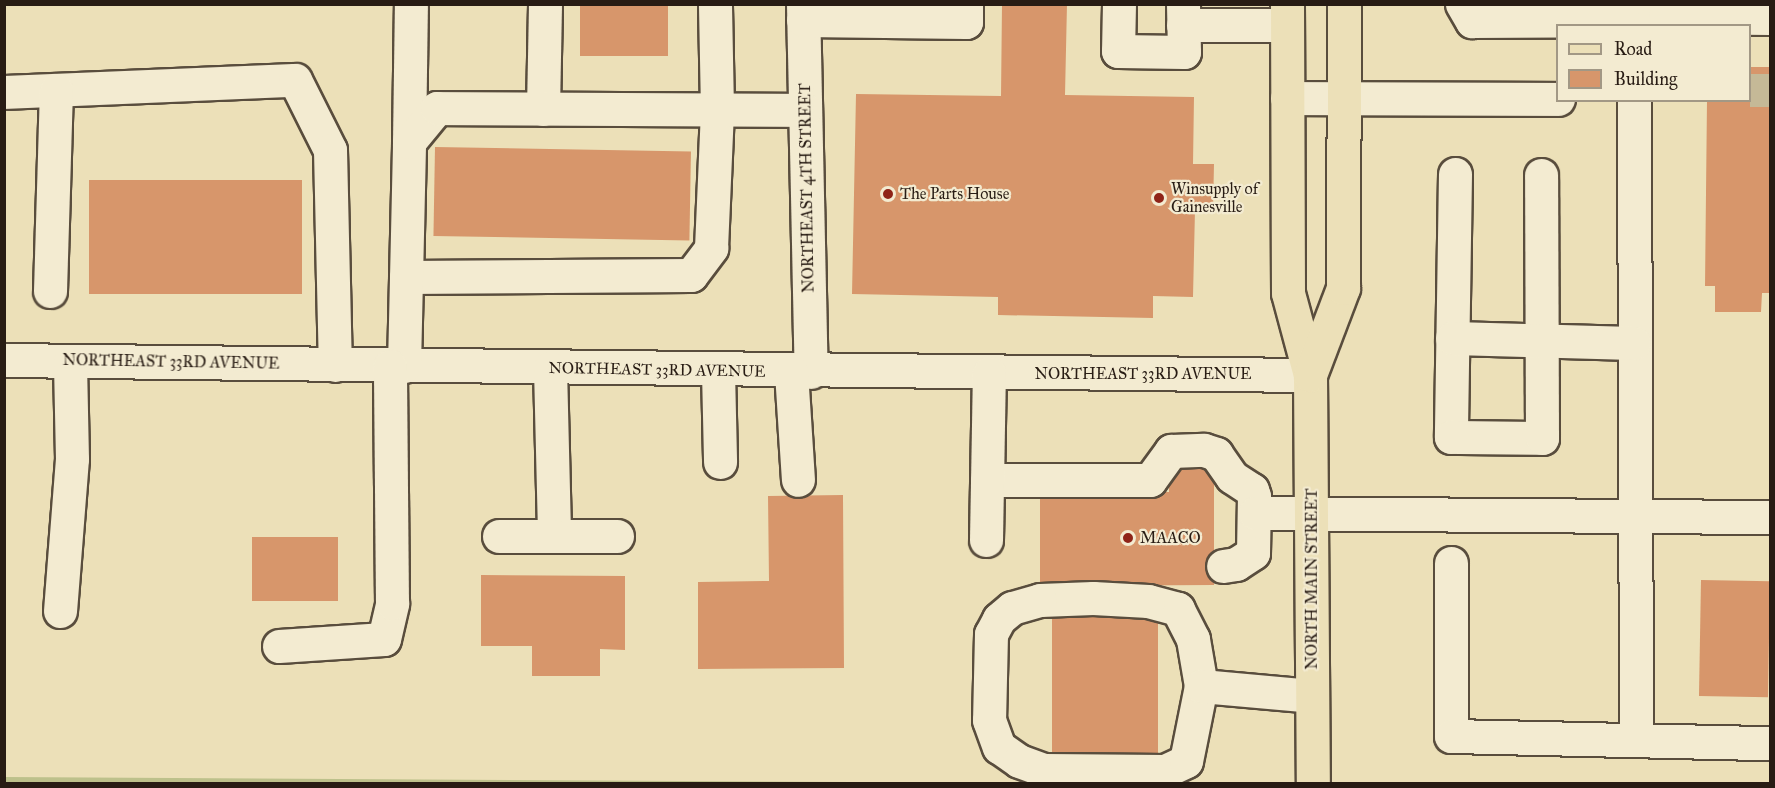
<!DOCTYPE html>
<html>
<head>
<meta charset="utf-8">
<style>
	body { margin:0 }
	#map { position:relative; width:1775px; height:788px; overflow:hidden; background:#ece0b8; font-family:"IM FELL Great Primer",serif }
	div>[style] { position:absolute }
	.green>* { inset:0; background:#bdc18b }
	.building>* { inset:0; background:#d7966b; transform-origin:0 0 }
	.minor-tunnel>* { height:33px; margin-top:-16.5px; transform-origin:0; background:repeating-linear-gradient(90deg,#c5b997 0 33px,transparent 0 49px) }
	.roads { filter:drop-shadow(2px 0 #594d3d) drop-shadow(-2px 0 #594d3d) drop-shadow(0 2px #594d3d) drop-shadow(0 -2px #594d3d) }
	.minor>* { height:33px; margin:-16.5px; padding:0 16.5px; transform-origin:16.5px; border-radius:16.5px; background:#f3ebd1 }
	.major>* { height:33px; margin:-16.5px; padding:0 16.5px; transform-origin:16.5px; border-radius:16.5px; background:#ece0b8 }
	.dots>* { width:16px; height:16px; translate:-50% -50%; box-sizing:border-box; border:3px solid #f3ebd1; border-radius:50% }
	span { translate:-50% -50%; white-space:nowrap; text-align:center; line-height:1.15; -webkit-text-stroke:4.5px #f3ebd1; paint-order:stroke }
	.street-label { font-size:16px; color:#281c14 }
	.poi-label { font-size:16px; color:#281c14 }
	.left { translate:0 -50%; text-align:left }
	.frame { position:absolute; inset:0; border:6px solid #281c14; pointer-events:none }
	.legend { position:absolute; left:1556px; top:24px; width:195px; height:78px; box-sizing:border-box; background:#f3ebd1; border:2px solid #a29885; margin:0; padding:8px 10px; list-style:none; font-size:18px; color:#281c14 }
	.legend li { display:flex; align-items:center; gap:12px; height:30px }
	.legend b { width:30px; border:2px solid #a29885 }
</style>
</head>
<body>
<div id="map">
	<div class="green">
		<div style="clip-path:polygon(5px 777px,851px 782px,934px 783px,5px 784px)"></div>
	</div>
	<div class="building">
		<div style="left:580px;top:4px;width:88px;height:52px"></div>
		<div style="clip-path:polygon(1002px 4px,1067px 4px,1065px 95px,1194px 97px,1193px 164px,1214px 164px,1213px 210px,1195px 210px,1193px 297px,1153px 296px,1153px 318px,998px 315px,998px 297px,852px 294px,856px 94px,1001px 96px)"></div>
		<div style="clip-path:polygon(1750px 67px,1770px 67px,1770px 293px,1762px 293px,1761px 312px,1715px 312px,1715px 286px,1705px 286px,1707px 100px,1750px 100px)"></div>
		<div style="left:435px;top:147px;width:256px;height:89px;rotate:1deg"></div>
		<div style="left:89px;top:180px;width:213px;height:114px"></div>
		<div style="clip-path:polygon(1169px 462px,1214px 462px,1214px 585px,1040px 586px,1040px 492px,1169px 492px)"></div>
		<div style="clip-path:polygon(843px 495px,844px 668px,698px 669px,698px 582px,769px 581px,768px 496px)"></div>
		<div style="left:252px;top:537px;width:86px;height:64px"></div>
		<div style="clip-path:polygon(481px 575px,625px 576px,625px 650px,600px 649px,600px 676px,532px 676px,532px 646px,481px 646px)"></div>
		<div style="left:1701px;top:580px;width:69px;height:116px;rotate:1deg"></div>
		<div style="left:1052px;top:612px;width:106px;height:149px"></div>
	</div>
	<div class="minor-tunnel">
		<div style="left:1750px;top:90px;width:20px"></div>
	</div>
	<div class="roads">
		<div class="minor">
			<div style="left:803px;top:4px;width:368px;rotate:88.8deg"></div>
			<div style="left:1119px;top:4px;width:47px;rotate:91.2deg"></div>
			<div style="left:1118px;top:51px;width:66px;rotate:0.9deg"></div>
			<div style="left:1184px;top:52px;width:48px;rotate:-91.2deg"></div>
			<div style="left:1462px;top:4px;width:20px;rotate:60deg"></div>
			<div style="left:1472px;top:21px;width:180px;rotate:-0.3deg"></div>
			<div style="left:803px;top:20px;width:163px;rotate:0.7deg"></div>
			<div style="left:966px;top:22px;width:18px;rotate:-90deg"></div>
			<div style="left:1183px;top:25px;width:104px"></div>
			<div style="left:1649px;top:26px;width:18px;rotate:-29deg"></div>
			<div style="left:1665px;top:17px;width:105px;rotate:0.5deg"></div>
			<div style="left:4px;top:92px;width:291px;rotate:-2.4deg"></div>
			<div style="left:295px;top:80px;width:78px;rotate:63.4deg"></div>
			<div style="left:330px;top:150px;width:215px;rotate:88.7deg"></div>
			<div style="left:1287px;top:98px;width:271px;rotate:0.2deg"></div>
			<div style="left:1634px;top:100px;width:640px;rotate:89.82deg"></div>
			<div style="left:543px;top:109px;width:105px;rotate:-88.9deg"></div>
			<div style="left:409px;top:142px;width:138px;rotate:-89.2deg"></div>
			<div style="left:1455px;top:174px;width:263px;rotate:90.9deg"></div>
			<div style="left:1451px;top:437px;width:91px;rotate:0.6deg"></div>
			<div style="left:1542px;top:438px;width:263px;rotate:-90.2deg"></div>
			<div style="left:406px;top:277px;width:285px;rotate:-0.4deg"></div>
			<div style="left:691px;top:275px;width:34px;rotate:-53deg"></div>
			<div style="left:711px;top:248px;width:138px;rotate:-87.5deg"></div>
			<div style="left:717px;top:110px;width:106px;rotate:-91.1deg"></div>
			<div style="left:50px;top:291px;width:201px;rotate:-88.3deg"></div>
			<div style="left:1452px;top:338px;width:182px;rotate:1.6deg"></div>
			<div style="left:4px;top:360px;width:1306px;rotate:0.66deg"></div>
			<div style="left:404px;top:366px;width:224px;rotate:-88.7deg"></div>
			<div style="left:409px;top:142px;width:44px;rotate:-50.5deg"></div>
			<div style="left:437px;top:108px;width:368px;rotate:0.3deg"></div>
			<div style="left:550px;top:368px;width:168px;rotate:88.6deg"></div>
			<div style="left:554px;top:536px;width:63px"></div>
			<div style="left:718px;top:371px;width:91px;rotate:88.7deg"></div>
			<div style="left:791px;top:372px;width:108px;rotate:86.3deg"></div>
			<div style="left:987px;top:480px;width:163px"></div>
			<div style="left:1150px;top:480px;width:36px;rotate:-54deg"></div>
			<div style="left:1171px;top:451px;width:33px;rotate:-2deg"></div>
			<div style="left:1204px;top:450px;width:13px;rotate:18deg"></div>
			<div style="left:1216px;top:454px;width:28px;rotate:55deg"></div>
			<div style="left:1232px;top:477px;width:24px;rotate:33deg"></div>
			<div style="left:1252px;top:490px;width:6px;rotate:72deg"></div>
			<div style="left:1254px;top:496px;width:57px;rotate:91deg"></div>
			<div style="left:1253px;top:553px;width:20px;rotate:147deg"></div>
			<div style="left:1236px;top:564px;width:13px;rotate:171deg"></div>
			<div style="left:1255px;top:513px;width:515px;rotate:0.45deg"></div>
			<div style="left:499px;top:536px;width:55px"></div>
			<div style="left:986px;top:540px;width:167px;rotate:-89deg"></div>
			<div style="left:1451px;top:563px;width:173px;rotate:90deg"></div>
			<div style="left:1451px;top:736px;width:319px;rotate:1.3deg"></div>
			<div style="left:60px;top:611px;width:152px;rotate:-85.5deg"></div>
			<div style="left:72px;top:459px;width:98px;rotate:-91.2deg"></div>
			<div style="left:279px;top:646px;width:105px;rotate:-3.8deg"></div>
			<div style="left:384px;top:639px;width:37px;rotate:-77deg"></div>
			<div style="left:392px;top:603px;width:237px;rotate:-90.5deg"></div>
			<div style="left:1201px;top:686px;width:48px;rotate:-99.7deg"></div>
			<div style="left:1193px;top:639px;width:34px;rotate:-117deg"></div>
			<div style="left:1178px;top:609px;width:31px;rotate:-165deg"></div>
			<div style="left:1148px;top:601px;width:55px;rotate:-176.9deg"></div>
			<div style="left:1093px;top:598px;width:53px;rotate:177.8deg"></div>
			<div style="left:1040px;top:600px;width:29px;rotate:164deg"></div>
			<div style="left:1012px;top:608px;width:17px;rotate:140deg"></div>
			<div style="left:999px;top:619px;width:17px;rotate:118deg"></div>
			<div style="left:991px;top:634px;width:86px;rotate:91.3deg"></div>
			<div style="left:989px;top:720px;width:29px;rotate:70deg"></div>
			<div style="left:999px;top:747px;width:24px;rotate:35deg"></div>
			<div style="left:1019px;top:761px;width:27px;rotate:20deg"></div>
			<div style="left:1044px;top:770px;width:121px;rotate:0.5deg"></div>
			<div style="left:1165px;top:771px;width:23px;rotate:-25deg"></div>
			<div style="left:1186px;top:761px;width:76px;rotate:-78.7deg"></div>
			<div style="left:1201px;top:686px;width:111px;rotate:5.1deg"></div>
		</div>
		<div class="major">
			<div style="left:1287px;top:4px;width:289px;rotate:89.8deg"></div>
			<div style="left:1288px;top:293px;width:85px;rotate:75deg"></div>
			<div style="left:1310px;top:375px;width:409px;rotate:89.6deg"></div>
			<div style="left:1310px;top:375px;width:93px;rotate:-69.2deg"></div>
			<div style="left:1343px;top:288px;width:284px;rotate:-89.8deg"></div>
		</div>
	</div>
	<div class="dots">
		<div style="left:888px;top:194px;background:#8f2418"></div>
		<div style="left:1159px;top:198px;background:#8f2418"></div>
		<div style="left:1128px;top:538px;background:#8f2418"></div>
	</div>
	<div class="street-label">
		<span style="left:807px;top:188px;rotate:-91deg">NORTHEAST 4TH STREET</span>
		<span style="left:171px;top:362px;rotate:1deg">NORTHEAST 33RD AVENUE</span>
		<span style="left:657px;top:370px;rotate:1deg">NORTHEAST 33RD AVENUE</span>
		<span style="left:1143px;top:374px">NORTHEAST 33RD AVENUE</span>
		<span style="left:1312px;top:579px;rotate:-90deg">NORTH MAIN STREET</span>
	</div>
	<div class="poi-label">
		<span class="left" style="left:1171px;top:198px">Winsupply of<br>Gainesville</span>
		<span class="left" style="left:900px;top:194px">The Parts House</span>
		<span class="left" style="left:1140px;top:538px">MAACO</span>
	</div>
	<div class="frame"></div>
	<ul class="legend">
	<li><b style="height:8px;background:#ece0b8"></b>Road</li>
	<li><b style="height:16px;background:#d7966b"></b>Building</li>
	</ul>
</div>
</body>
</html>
